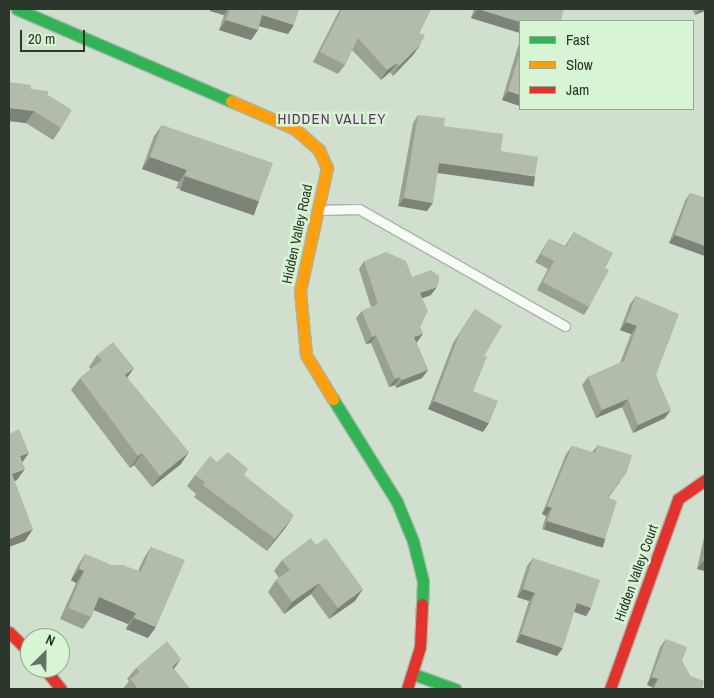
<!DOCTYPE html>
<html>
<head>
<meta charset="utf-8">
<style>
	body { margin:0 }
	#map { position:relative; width:714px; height:698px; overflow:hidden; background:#d0dfce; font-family:"Archivo Narrow",sans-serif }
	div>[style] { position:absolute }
	.roads { filter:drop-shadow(1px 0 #a8b5a7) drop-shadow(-1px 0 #a8b5a7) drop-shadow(0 1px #a8b5a7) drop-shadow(0 -1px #a8b5a7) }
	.lane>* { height:9px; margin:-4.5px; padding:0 4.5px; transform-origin:4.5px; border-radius:4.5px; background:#f8faf8 }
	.fast>* { height:11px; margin:-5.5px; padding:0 5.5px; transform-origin:5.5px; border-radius:5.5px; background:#30b455 }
	.slow>* { height:11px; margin:-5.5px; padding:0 5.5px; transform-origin:5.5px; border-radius:5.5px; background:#ff9f0a }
	.jam>* { height:11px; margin:-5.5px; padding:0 5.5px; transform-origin:5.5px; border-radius:5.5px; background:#e5322d }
	.wall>* { inset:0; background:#99a292 }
	.shaded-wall>* { inset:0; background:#7d8477; transform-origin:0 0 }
	.building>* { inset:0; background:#b2bcaa; transform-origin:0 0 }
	span { translate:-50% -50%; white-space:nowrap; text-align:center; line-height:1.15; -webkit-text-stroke:5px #d7f4d4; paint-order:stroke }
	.street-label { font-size:14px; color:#2c372b }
	.neighbourhood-label { font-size:15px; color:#623468; letter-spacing:1px }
	.frame { position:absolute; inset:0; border:10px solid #2c372b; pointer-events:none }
	.legend { position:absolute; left:519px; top:20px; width:175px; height:90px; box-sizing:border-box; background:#d7f4d4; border:1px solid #93a890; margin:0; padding:6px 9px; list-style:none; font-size:15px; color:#2c372b }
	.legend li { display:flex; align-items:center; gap:10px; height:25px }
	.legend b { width:25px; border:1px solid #93a890 }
	.north { position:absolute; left:20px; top:628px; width:50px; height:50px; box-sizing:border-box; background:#d7f4d4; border:1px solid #93a890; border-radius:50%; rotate:23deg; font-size:14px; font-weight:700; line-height:20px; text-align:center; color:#2c372b }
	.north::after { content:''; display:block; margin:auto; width:18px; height:22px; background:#657264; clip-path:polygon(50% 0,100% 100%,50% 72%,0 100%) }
	.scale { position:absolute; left:20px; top:30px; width:65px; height:22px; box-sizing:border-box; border:2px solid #2c372b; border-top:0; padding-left:6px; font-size:15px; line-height:18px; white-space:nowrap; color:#2c372b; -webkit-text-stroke:4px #d7f4d4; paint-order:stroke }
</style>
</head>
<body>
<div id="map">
	<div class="roads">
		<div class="lane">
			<div style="left:318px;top:210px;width:41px;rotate:-1.4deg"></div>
			<div style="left:359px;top:209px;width:237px;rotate:29.6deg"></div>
		</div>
		<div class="fast">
			<div style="left:17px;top:9px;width:233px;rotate:23.3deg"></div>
			<div style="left:333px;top:399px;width:121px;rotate:58.1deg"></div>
			<div style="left:397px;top:502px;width:42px;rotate:67.7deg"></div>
			<div style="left:413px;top:541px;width:41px;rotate:76deg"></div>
			<div style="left:423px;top:581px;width:23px;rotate:92deg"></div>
			<div style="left:413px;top:674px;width:45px;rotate:19.7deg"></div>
		</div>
		<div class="slow">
			<div style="left:231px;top:101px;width:70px;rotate:23.6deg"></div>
			<div style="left:295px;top:129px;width:32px;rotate:41deg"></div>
			<div style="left:319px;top:150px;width:20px;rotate:66deg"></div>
			<div style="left:327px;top:168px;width:126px;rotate:102.4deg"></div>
			<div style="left:300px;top:291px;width:64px;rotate:84.6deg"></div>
			<div style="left:306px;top:355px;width:52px;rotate:58.5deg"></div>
		</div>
		<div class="jam">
			<div style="left:9px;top:632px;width:30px;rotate:45deg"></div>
			<div style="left:44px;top:668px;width:27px;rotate:51deg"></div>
			<div style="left:407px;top:689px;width:44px;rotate:-72.8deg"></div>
			<div style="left:420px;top:647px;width:43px;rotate:-87.3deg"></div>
			<div style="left:610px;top:689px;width:202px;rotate:-70.3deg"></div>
			<div style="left:678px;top:499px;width:33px;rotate:-35deg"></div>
		</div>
	</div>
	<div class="wall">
		<div style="clip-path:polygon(210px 9px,299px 9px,288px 34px,259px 26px,258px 30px,251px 40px,219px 30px,224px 15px,210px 11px)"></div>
		<div style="clip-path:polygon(340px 9px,431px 9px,419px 33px,420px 45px,413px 55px,393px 76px,390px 72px,381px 80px,352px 50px,345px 65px,338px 74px,313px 62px)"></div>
		<div style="clip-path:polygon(474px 9px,564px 9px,520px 21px,520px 33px,471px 18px)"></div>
		<div style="clip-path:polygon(692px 9px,705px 9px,705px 11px,695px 15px)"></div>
		<div style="clip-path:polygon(520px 40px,520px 106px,502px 100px)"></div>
		<div style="clip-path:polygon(9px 82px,48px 95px,61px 128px,53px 140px,26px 123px,9px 121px)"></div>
		<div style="clip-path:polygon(418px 115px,501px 151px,530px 184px,437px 172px,427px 211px,398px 206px,413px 123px)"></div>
		<div style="clip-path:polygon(162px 125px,259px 201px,251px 213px,176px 188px,179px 182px,142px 169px,154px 136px)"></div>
		<div style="clip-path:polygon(690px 193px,705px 198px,705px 256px,669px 243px,685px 201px)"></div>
		<div style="clip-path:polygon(574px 232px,605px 268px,589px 307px,584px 315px,537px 290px,548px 269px,535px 262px,544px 247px,549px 239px,565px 246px)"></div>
		<div style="clip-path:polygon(364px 261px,412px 277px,431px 295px,422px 298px,420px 327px,423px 334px,416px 342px,428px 370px,422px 378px,396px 388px,395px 385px,389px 387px,371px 343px,366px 344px,356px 318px,362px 311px,371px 307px,359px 269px)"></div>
		<div style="clip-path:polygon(636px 296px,656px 375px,665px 418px,633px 433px,622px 407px,596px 418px,582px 385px,588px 377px,620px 363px,631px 334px,620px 330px,630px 304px)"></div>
		<div style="clip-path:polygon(475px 309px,484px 356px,473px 391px,483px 432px,428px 409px,453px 343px)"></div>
		<div style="clip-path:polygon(97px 355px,134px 368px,127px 378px,181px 464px,152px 487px,134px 465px,130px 468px,71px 390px,80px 378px,91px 369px,89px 367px)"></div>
		<div style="clip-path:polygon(598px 445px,620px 482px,608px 498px,599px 547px,542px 529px,546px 516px,542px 514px,566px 454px,572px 446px,592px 452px)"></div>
		<div style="clip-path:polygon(217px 462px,244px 475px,286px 527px,267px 551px,194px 497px,196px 494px,187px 486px,195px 475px)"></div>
		<div style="clip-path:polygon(705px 533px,705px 571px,697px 569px)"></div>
		<div style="clip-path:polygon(151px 547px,148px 638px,126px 629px,128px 624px,94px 610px,91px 617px,83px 629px,60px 619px,76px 583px,71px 580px,78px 565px,85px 554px,111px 565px,138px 571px,144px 558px)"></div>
		<div style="clip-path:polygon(533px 558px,591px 608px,586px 616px,574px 612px,557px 656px,516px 642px,529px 601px,517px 597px,527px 566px)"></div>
		<div style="clip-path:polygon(282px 560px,355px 601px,329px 619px,311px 594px,284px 614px,268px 592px,276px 580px,279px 578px,274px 571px)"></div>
		<div style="clip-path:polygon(666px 639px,682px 661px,690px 676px,702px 689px,651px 689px,652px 687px,647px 685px,660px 647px)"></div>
		<div style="clip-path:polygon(136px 668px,174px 669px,190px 689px,123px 689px,129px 681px,127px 679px)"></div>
	</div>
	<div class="shaded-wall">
		<div style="clip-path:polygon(211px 9px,228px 9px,224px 15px,210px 11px)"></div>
		<div style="clip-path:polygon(478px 9px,520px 22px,520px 33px,471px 18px)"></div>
		<div style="clip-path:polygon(699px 9px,705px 9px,705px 11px,695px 15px)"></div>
		<div style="clip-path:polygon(262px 15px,294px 25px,288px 34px,255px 25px)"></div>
		<div style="clip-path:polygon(226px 20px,258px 30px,251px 40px,219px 30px)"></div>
		<div style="clip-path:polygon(420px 45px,413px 55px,393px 76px,399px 66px)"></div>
		<div style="clip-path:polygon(397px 63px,390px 72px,381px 80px,387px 70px)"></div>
		<div style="clip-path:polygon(508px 91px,520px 95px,520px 106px,502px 100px)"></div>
		<div style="clip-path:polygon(9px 108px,34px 111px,26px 123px,9px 121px)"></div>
		<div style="clip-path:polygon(150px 157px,187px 170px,179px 182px,142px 169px)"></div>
		<div style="left:439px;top:163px;width:97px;height:10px;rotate:8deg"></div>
		<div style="left:185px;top:176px;width:78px;height:15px;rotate:19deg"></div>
		<div style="clip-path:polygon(404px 198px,433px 203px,427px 211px,398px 206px)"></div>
		<div style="clip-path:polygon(675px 235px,705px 246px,705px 256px,669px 243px)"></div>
		<div style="clip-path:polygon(437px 287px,431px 295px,415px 301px,420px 293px)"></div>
		<div style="clip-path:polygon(626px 322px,637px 326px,631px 334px,620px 330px)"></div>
		<div style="clip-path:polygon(423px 334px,417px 342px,409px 345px,414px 337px)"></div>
		<div style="clip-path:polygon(376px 335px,371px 343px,366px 344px,372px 337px)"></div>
		<div style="clip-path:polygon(134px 368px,126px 379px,125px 375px)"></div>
		<div style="clip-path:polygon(428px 370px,422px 378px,396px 388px,402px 380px)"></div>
		<div style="clip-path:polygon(400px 377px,395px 385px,389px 387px,395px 379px)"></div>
		<div style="clip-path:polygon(628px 399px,622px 407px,596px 418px,602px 410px)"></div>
		<div style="clip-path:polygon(434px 401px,489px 423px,483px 432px,428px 409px)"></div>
		<div style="clip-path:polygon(671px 410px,665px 418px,633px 433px,638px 425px)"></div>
		<div style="clip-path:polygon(189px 452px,181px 464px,152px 487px,160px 476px)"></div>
		<div style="clip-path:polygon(29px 453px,21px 464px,20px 456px)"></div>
		<div style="clip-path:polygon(142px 453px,134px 465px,130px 468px,138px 456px)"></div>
		<div style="clip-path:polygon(25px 469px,17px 480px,9px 484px,12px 474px)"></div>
		<div style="clip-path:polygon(547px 506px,552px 508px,546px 516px,542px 514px)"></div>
		<div style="clip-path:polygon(294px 515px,286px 527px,267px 551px,275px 539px)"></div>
		<div style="left:547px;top:521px;width:61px;height:9px;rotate:17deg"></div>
		<div style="clip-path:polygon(33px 529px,25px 541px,9px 547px,9px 539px)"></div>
		<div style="clip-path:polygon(703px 561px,705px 561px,705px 571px,697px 569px)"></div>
		<div style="clip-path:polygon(79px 569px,84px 571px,76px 583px,71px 580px)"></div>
		<div style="clip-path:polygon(319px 583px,311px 594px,284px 614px,292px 602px)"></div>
		<div style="clip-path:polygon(363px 589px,355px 601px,329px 619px,338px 608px)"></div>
		<div style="clip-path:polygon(523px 589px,535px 593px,529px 601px,517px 597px)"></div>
		<div style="clip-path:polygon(99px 597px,136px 613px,128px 624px,91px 609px)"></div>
		<div style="clip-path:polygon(577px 603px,591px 608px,586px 616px,572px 611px)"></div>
		<div style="clip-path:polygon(134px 618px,156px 627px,148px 638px,126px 629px)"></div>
		<div style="clip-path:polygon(521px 634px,563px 648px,557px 656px,516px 642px)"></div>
		<div style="clip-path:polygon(181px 659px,173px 670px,172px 667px)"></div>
		<div style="clip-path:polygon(652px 677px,658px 679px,652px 687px,647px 685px)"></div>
	</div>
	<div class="building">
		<div style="clip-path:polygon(230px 9px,299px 9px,294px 25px,262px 15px,258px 30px,226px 20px)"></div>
		<div style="clip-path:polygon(342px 9px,431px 9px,419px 33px,425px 35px,420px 45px,399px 66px,397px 63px,387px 70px,358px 38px,345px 65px,320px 52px)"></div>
		<div style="clip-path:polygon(478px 9px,564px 9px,561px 21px,520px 22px)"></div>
		<div style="clip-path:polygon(520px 52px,520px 95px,508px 91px)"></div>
		<div style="clip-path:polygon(9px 82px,31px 85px,31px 89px,48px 91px,48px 95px,72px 110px,61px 128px,34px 111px,9px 108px)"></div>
		<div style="clip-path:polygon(418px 115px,445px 118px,444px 126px,503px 134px,501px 151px,538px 157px,535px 176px,439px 163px,433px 203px,404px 198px)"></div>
		<div style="clip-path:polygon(162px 125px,273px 163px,259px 201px,185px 176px,187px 170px,150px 157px)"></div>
		<div style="clip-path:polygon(690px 193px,705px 198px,705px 246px,675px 235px)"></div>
		<div style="left:9px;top:194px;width:1px;height:23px"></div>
		<div style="clip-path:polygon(574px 232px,613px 253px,605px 268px,609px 270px,589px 307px,543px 282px,554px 261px,541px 254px,549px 239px,566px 247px)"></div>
		<div style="clip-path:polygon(386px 252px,406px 261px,412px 277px,431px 270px,439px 276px,439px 280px,437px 287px,420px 293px,428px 311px,420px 327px,423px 334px,414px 337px,428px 370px,402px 380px,400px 377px,395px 379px,376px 335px,372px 337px,362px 311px,378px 304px,364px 261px)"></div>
		<div style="clip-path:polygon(636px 296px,679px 314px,656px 375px,671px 410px,638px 425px,628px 399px,602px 410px,588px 377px,624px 361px,637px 326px,626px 322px)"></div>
		<div style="clip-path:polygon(475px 309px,502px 326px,484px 356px,487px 357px,473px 391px,498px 401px,489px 423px,434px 401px,459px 335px)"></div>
		<div style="clip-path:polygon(113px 342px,134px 368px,125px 375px,189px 452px,160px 476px,142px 453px,138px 456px,80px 378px,102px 360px,97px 355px)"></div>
		<div style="clip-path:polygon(19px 429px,29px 453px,20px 456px,25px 469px,12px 474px,33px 529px,9px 539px,9px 434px)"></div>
		<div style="clip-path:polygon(598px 445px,632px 455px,626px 474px,607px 497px,617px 501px,605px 539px,547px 521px,552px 508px,547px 506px,572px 446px,595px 453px)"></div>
		<div style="clip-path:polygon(228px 452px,248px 469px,244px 475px,294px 515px,275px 539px,203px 485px,205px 482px,195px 475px,210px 456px,217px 462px)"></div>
		<div style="clip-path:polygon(311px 538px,316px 545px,326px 538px,363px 589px,338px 608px,319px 583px,292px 602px,276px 580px,290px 570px,282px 560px)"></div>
		<div style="clip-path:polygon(151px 547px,185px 560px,156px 627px,134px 618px,136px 613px,99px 597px,91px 617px,68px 608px,84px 571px,79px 569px,85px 554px,111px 565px,123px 565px,141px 572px)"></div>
		<div style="clip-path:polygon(705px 549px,705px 561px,703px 561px)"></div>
		<div style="clip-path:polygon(533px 558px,600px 580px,591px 608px,577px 603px,563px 648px,521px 634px,535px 593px,523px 589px)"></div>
		<div style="clip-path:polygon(666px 639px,687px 647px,682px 661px,690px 676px,704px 681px,702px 689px,654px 689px,658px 679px,652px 677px)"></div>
		<div style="clip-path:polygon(167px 641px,181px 659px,172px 667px,190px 689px,138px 689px,130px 679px,139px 672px,136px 668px)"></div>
	</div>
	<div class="street-label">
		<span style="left:297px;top:234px;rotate:-78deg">Hidden Valley Road</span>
		<span style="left:636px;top:573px;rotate:-70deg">Hidden Valley Court</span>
	</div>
	<div class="neighbourhood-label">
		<span style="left:332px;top:119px">HIDDEN VALLEY</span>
	</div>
	<div class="frame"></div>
	<ul class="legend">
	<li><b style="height:6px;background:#30b455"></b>Fast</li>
	<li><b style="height:6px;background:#ff9f0a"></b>Slow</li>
	<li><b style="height:6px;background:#e5322d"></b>Jam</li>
	</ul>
	<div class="north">N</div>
	<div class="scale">20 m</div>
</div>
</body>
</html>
